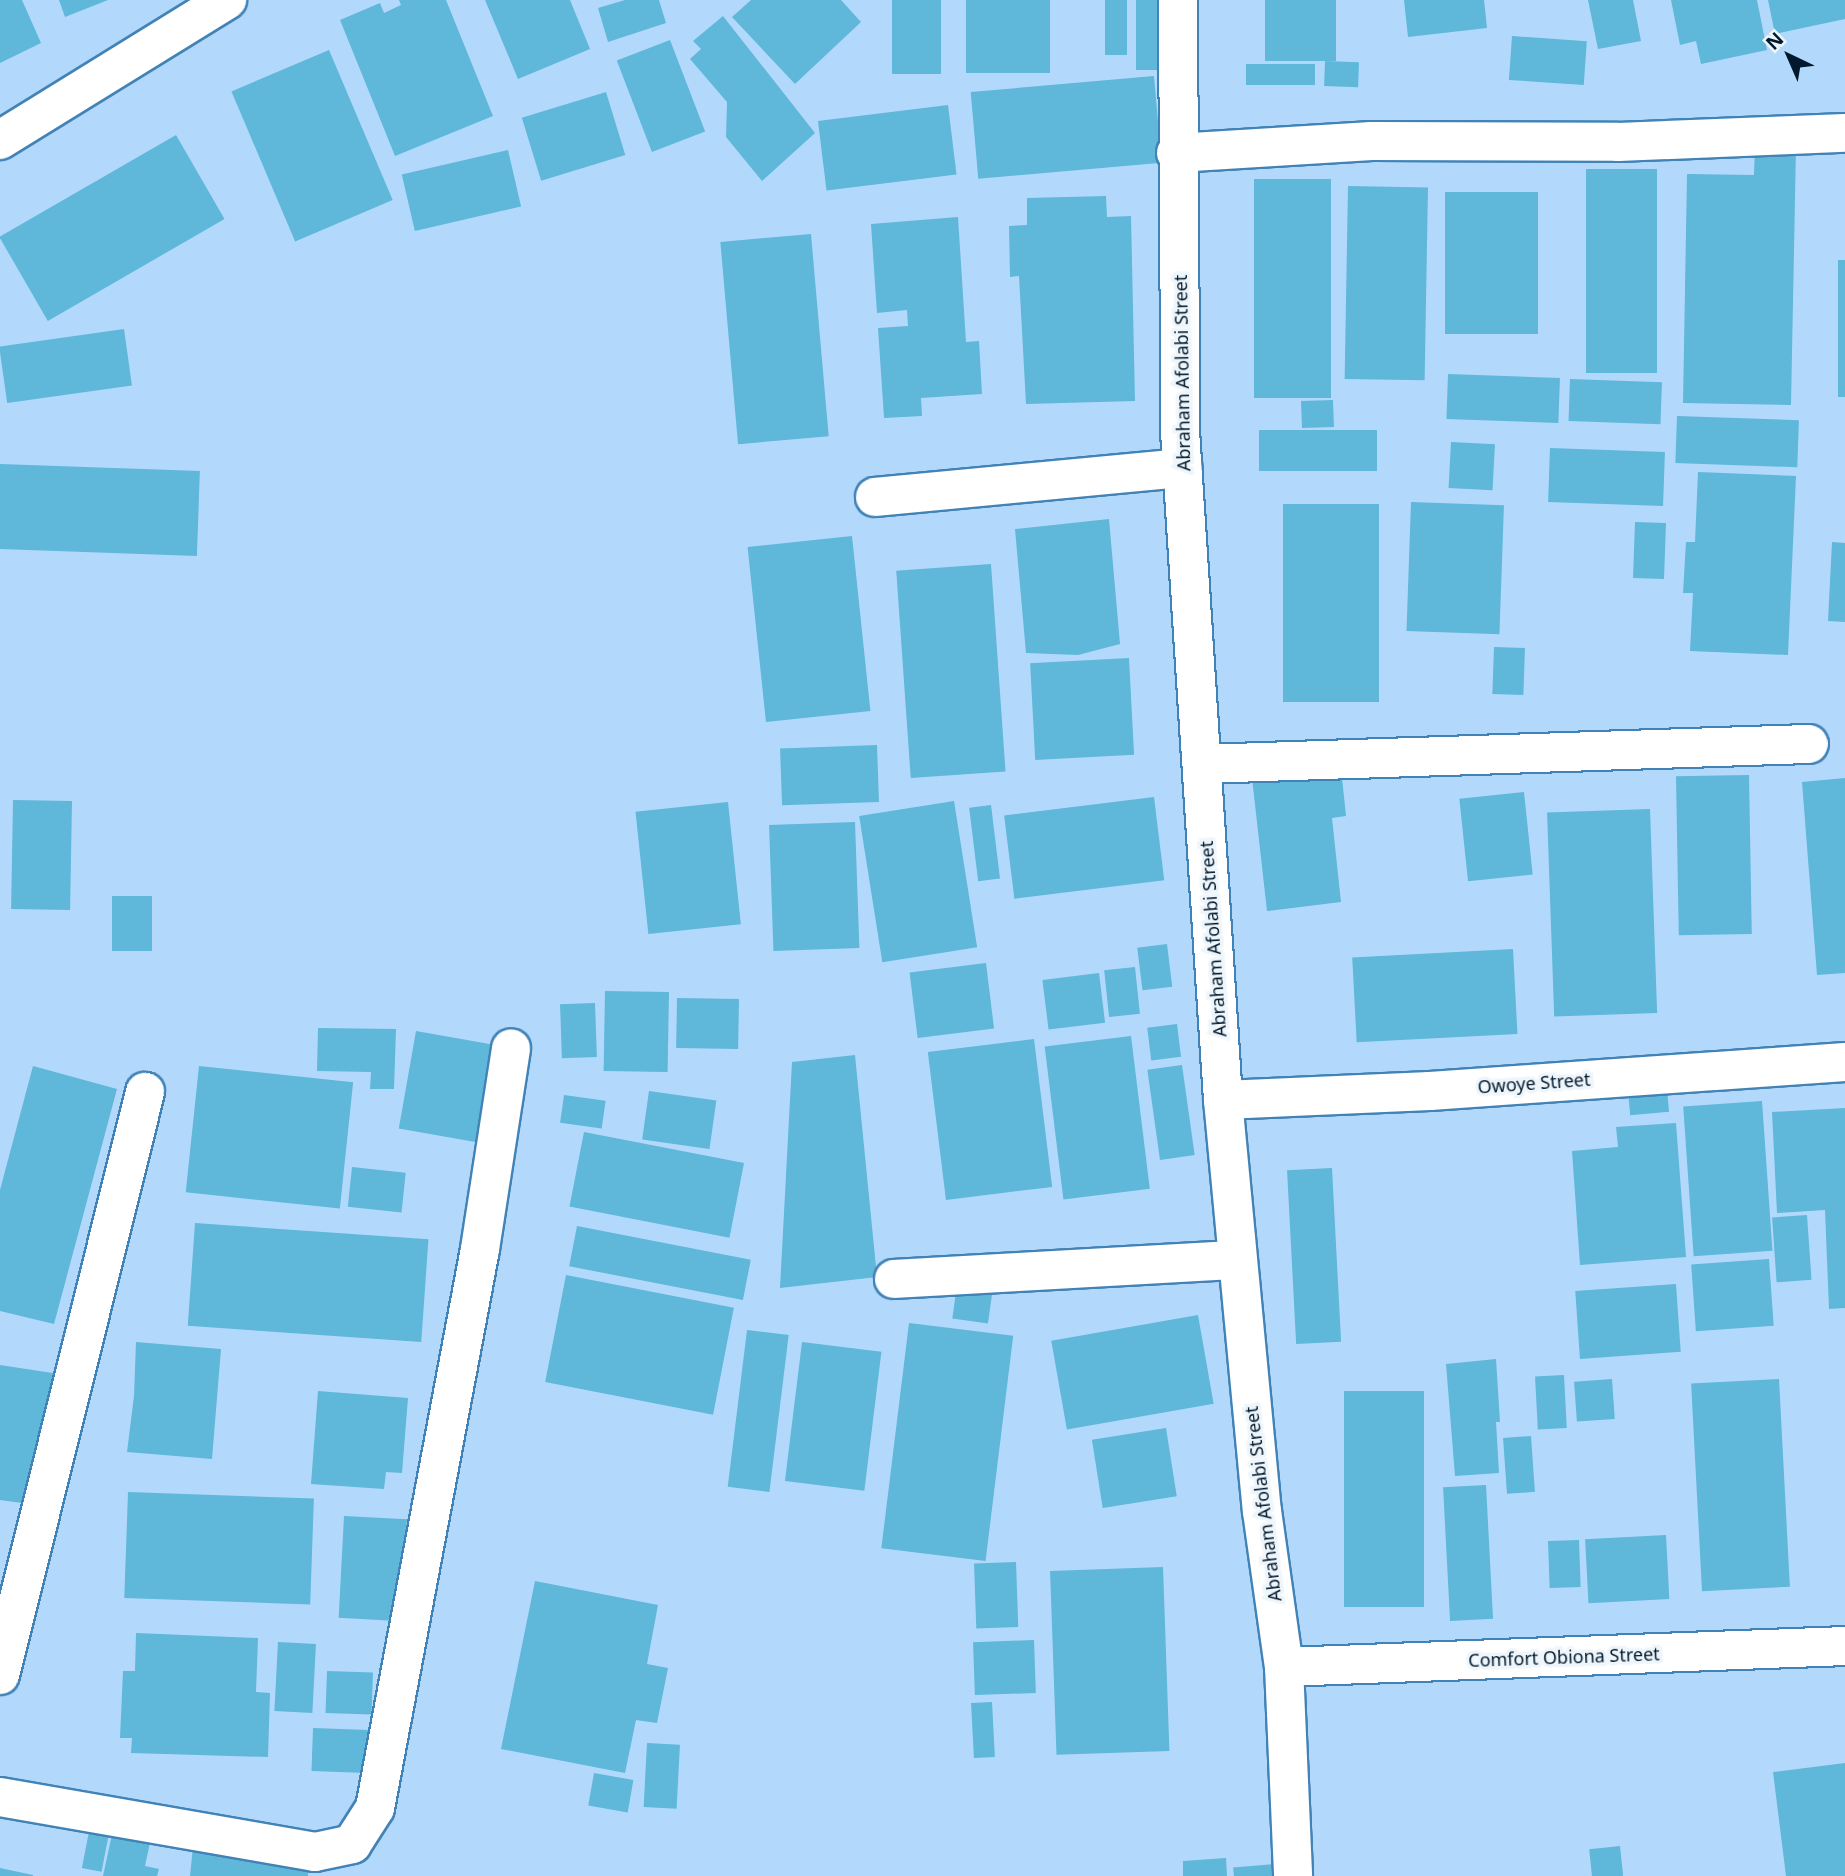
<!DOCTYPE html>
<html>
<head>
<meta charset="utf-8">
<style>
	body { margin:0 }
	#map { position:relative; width:1845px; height:1876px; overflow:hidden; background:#b2d9fb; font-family:"Noto Sans",sans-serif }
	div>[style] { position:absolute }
	.building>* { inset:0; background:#5fb7d9; transform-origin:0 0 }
	.roads { filter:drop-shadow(2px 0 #4283b7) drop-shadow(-2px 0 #4283b7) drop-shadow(0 2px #4283b7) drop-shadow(0 -2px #4283b7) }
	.street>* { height:38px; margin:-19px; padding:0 19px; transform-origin:19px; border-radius:19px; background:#fff }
	.secondary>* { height:38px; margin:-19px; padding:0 19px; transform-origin:19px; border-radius:19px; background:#fff }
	span { translate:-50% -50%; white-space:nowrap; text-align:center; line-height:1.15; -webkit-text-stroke:7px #eff6fb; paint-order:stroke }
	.street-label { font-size:18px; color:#00192e }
	.north { position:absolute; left:1754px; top:21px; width:70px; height:70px; -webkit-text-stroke:5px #eff6fb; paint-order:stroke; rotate:316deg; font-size:19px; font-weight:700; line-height:28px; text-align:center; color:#00192e }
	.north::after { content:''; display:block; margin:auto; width:24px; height:32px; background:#00192e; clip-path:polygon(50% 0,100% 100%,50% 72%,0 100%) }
</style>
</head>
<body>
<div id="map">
	<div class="building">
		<div style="clip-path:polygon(0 0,22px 0,41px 43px,0 63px)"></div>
		<div style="clip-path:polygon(59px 0,108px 0,65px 17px)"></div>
		<div style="clip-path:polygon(399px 0,446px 0,493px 116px,395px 156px,340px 20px,380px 3px,384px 13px,401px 5px)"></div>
		<div style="clip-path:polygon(485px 0,570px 0,590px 49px,518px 79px)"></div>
		<div style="clip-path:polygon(625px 0,659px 0,666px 23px,608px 42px,598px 8px)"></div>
		<div style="clip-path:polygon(751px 0,841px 0,861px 22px,795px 84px,732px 17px)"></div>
		<div style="left:892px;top:0;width:49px;height:74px"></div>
		<div style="left:966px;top:0;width:84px;height:73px"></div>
		<div style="left:1105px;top:0;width:22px;height:55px"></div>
		<div style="left:1136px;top:0;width:29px;height:70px"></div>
		<div style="left:1265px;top:0;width:71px;height:61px"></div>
		<div style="clip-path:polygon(1404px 0,1484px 0,1487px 28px,1408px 37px)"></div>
		<div style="clip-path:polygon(1588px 0,1633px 0,1641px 41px,1598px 49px)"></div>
		<div style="clip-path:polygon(1671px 0,1757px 0,1767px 50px,1701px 64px,1696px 41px,1680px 45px)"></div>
		<div style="clip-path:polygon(1768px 0,1845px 0,1845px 19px,1775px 34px)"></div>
		<div style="clip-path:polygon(723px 16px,815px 133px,762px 181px,726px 137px,727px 102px,690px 59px,701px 49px,693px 41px)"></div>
		<div style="left:1512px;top:36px;width:75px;height:44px;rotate:4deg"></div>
		<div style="left:670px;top:40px;width:98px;height:57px;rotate:69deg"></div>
		<div style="left:329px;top:50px;width:163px;height:106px;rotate:67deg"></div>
		<div style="left:1325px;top:61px;width:34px;height:25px;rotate:2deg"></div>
		<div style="left:1315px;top:64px;width:21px;height:69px;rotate:90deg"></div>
		<div style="left:1154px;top:76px;width:87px;height:184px;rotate:85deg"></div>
		<div style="left:606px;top:92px;width:66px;height:88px;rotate:73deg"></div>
		<div style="left:948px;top:105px;width:70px;height:131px;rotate:83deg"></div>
		<div style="left:176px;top:135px;width:97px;height:204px;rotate:60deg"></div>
		<div style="clip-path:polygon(1755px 145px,1796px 146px,1791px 405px,1683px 403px,1687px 174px,1754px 175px)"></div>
		<div style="left:508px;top:150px;width:58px;height:109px;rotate:77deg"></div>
		<div style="left:1586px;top:169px;width:71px;height:204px"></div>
		<div style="left:1254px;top:179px;width:77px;height:219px"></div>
		<div style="left:1348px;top:186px;width:80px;height:193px;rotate:1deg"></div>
		<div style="left:1538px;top:192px;width:142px;height:93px;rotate:90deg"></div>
		<div style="clip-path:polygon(1106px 196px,1107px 217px,1131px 216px,1135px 401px,1026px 404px,1019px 276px,1010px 277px,1009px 226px,1027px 225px,1027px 198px)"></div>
		<div style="clip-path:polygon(958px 217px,966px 342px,979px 341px,982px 394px,921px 398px,922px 416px,884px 418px,878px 328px,908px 326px,907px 310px,877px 313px,871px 224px)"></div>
		<div style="left:811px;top:234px;width:203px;height:91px;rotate:85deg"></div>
		<div style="left:1838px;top:260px;width:7px;height:137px"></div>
		<div style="left:124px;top:329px;width:57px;height:126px;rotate:82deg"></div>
		<div style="left:1448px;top:374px;width:112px;height:45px;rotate:2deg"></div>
		<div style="left:1570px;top:379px;width:92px;height:42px;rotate:2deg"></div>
		<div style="left:1333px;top:400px;width:27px;height:32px;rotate:88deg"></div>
		<div style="left:1677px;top:416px;width:122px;height:47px;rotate:2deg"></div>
		<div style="left:1377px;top:430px;width:41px;height:118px;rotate:90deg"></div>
		<div style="left:1451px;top:442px;width:44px;height:46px;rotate:3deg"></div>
		<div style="left:1550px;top:448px;width:115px;height:54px;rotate:2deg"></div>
		<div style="left:0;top:464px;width:200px;height:85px;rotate:2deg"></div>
		<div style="clip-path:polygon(1698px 472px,1796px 476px,1788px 655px,1690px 651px,1693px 593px,1683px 593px,1686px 542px,1695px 542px)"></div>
		<div style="left:1411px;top:502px;width:93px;height:129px;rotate:2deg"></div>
		<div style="left:1379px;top:504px;width:198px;height:96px;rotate:90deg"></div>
		<div style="clip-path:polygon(1109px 519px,1120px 644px,1078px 655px,1026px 653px,1015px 529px)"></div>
		<div style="left:1635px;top:522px;width:31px;height:56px;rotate:2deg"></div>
		<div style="left:852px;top:536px;width:176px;height:105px;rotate:84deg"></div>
		<div style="clip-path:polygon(1832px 542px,1845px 543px,1845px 622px,1828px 621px)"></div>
		<div style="left:991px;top:564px;width:208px;height:95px;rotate:86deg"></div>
		<div style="left:1494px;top:647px;width:31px;height:47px;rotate:2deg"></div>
		<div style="left:1129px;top:658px;width:97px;height:99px;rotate:87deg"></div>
		<div style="left:877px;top:745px;width:57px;height:97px;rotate:88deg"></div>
		<div style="clip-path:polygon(1341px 768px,1346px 816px,1332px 818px,1341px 902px,1267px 911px,1252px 778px)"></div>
		<div style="left:1749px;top:775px;width:159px;height:73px;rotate:89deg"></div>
		<div style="clip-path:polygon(1845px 778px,1845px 973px,1817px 975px,1802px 782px)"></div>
		<div style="left:1524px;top:792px;width:83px;height:65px;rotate:84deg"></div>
		<div style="left:1154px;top:797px;width:84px;height:151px;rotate:83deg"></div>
		<div style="left:13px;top:800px;width:59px;height:109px;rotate:1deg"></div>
		<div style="left:954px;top:801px;width:148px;height:96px;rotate:81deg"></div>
		<div style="left:728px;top:802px;width:123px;height:93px;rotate:84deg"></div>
		<div style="left:991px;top:805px;width:74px;height:22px;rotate:83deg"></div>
		<div style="left:1650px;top:809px;width:204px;height:103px;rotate:88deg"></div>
		<div style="left:855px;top:822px;width:126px;height:86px;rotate:88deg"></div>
		<div style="left:112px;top:896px;width:40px;height:55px"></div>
		<div style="left:1167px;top:944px;width:43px;height:30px;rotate:83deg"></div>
		<div style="left:1513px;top:949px;width:85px;height:161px;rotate:87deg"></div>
		<div style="left:986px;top:963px;width:66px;height:77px;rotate:83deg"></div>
		<div style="left:1135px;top:967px;width:47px;height:31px;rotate:84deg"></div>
		<div style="left:1099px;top:973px;width:50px;height:57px;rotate:83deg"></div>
		<div style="left:605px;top:991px;width:64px;height:80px;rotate:1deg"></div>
		<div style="left:677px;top:998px;width:62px;height:50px;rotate:1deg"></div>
		<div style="left:595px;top:1003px;width:54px;height:35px;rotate:88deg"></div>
		<div style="left:1177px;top:1024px;width:33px;height:30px;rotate:83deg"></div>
		<div style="clip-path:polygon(318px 1028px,396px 1029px,394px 1089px,370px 1089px,371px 1072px,317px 1071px)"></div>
		<div style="left:416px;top:1031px;width:82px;height:99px;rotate:10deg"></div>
		<div style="left:1131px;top:1036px;width:154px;height:87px;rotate:83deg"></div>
		<div style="left:1034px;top:1039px;width:149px;height:107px;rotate:83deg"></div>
		<div style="clip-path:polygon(855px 1055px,877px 1277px,780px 1288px,792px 1062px)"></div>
		<div style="left:1182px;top:1065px;width:91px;height:35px;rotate:82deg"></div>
		<div style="clip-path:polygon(33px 1066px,117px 1089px,54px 1324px,0 1311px,0 1190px)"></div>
		<div style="left:199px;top:1066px;width:155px;height:127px;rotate:6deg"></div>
		<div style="left:1666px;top:1077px;width:35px;height:39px;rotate:85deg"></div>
		<div style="left:649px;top:1091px;width:68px;height:49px;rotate:8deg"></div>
		<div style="left:564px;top:1095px;width:42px;height:28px;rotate:8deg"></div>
		<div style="left:1762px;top:1101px;width:150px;height:79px;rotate:86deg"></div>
		<div style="clip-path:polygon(1845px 1108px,1845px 1308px,1829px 1309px,1825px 1210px,1777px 1213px,1772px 1112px)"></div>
		<div style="clip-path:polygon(1676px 1123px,1686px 1257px,1580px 1265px,1572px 1151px,1618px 1147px,1616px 1127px)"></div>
		<div style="left:584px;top:1132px;width:163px;height:76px;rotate:11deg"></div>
		<div style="left:352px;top:1167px;width:54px;height:40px;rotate:6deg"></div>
		<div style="left:1332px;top:1168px;width:174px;height:45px;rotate:87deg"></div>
		<div style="left:1807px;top:1215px;width:65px;height:35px;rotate:86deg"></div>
		<div style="left:195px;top:1223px;width:234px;height:103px;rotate:4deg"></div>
		<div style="left:577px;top:1226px;width:177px;height:41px;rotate:11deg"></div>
		<div style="left:1769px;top:1259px;width:67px;height:78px;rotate:86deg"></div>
		<div style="left:566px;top:1275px;width:171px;height:109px;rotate:11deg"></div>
		<div style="left:958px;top:1278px;width:36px;height:41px;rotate:8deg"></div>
		<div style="left:1676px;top:1284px;width:68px;height:101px;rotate:86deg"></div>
		<div style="left:1198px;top:1315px;width:90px;height:149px;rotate:80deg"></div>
		<div style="left:909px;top:1323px;width:105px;height:227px;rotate:7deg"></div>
		<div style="left:747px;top:1330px;width:42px;height:158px;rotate:7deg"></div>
		<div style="clip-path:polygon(136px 1342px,221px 1349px,212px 1459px,127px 1452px,134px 1396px)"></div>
		<div style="left:802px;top:1342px;width:80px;height:140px;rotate:7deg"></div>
		<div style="clip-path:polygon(1496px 1359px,1500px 1422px,1496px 1422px,1499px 1473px,1455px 1476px,1446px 1364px)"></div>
		<div style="clip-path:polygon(0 1365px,59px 1374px,37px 1505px,0 1500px)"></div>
		<div style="left:1564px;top:1375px;width:53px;height:29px;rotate:87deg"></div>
		<div style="left:1612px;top:1379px;width:40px;height:38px;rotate:86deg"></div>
		<div style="left:1779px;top:1379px;width:208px;height:88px;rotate:87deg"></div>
		<div style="clip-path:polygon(318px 1391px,408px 1398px,402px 1473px,386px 1472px,384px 1489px,311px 1484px)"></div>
		<div style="left:1424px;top:1391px;width:216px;height:80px;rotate:90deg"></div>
		<div style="left:1166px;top:1428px;width:69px;height:75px;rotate:81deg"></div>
		<div style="left:1531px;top:1436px;width:56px;height:28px;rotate:86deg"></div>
		<div style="left:1486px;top:1485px;width:134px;height:43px;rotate:87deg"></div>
		<div style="left:128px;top:1492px;width:186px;height:106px;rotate:2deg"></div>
		<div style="left:344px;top:1516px;width:63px;height:102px;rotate:3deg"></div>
		<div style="left:1666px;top:1535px;width:64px;height:81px;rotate:87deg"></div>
		<div style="left:1579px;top:1540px;width:47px;height:31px;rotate:88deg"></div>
		<div style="left:1016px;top:1562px;width:65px;height:42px;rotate:88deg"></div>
		<div style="left:1163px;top:1567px;width:184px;height:113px;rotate:88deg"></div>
		<div style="clip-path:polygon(535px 1581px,658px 1605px,647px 1664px,668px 1668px,657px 1723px,636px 1720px,625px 1773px,501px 1749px)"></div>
		<div style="clip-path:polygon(136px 1633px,258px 1638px,256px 1692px,270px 1693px,268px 1757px,131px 1753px,132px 1738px,120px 1738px,123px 1671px,135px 1671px)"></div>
		<div style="left:1034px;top:1640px;width:53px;height:61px;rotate:88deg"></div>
		<div style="left:278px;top:1642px;width:38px;height:69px;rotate:3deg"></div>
		<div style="left:327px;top:1671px;width:46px;height:42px;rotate:2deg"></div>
		<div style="left:992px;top:1702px;width:55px;height:21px;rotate:87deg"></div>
		<div style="left:313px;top:1728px;width:62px;height:43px;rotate:2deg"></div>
		<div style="left:647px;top:1743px;width:33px;height:64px;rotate:3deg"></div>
		<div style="clip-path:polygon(1845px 1763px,1845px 1876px,1786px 1876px,1773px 1772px)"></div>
		<div style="left:594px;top:1773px;width:40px;height:33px;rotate:10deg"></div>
		<div style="left:92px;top:1816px;width:20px;height:53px;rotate:11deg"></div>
		<div style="clip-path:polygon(114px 1825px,152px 1833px,145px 1866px,159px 1869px,157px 1876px,103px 1876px)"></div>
		<div style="left:1620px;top:1846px;width:30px;height:31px;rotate:84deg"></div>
		<div style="clip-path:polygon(193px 1847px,309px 1858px,308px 1876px,190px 1876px)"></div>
		<div style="clip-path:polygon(1226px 1858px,1227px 1876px,1183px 1876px,1183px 1861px)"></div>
		<div style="left:1274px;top:1864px;width:12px;height:41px;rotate:85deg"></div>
		<div style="clip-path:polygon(0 1868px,33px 1875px,33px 1876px,0 1876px)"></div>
	</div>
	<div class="roads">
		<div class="street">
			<div style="left:0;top:140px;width:267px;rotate:-31.7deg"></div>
			<div style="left:1176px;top:153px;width:196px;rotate:-3.5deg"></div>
			<div style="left:1372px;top:141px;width:246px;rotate:0.2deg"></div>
			<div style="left:1618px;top:142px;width:227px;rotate:-2.3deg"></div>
			<div style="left:875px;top:497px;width:309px;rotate:-5.4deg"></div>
			<div style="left:1202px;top:764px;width:607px;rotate:-1.89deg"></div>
			<div style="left:1223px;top:1100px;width:207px;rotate:-2.5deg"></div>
			<div style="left:1430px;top:1091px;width:416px;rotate:-4deg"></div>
			<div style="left:894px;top:1279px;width:343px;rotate:-3.2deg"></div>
			<div style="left:1284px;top:1667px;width:561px;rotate:-2.14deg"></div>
			<div style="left:0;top:1675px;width:601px;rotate:-76.03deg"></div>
			<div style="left:0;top:1797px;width:320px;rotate:9.9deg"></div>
			<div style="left:315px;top:1852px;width:38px;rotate:-12deg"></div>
			<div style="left:352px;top:1844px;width:43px;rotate:-57.4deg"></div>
			<div style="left:375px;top:1808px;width:569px;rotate:-79.36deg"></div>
			<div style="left:480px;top:1249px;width:203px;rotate:-81.2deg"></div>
		</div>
		<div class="secondary">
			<div style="left:1178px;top:0;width:431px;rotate:89.7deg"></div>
			<div style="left:1180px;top:431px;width:670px;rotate:86.32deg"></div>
			<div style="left:1223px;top:1100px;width:413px;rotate:84.6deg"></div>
			<div style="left:1262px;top:1511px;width:158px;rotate:82deg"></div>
			<div style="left:1284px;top:1667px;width:209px;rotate:87.5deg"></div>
		</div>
	</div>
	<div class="street-label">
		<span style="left:1182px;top:373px;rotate:-91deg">Abraham Afolabi Street</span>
		<span style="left:1213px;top:939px;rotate:-94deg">Abraham Afolabi Street</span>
		<span style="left:1534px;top:1083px;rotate:-4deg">Owoye Street</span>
		<span style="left:1263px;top:1504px;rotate:-97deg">Abraham Afolabi Street</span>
		<span style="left:1564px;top:1657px;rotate:-2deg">Comfort Obiona Street</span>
	</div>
	<div class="north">N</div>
</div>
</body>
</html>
